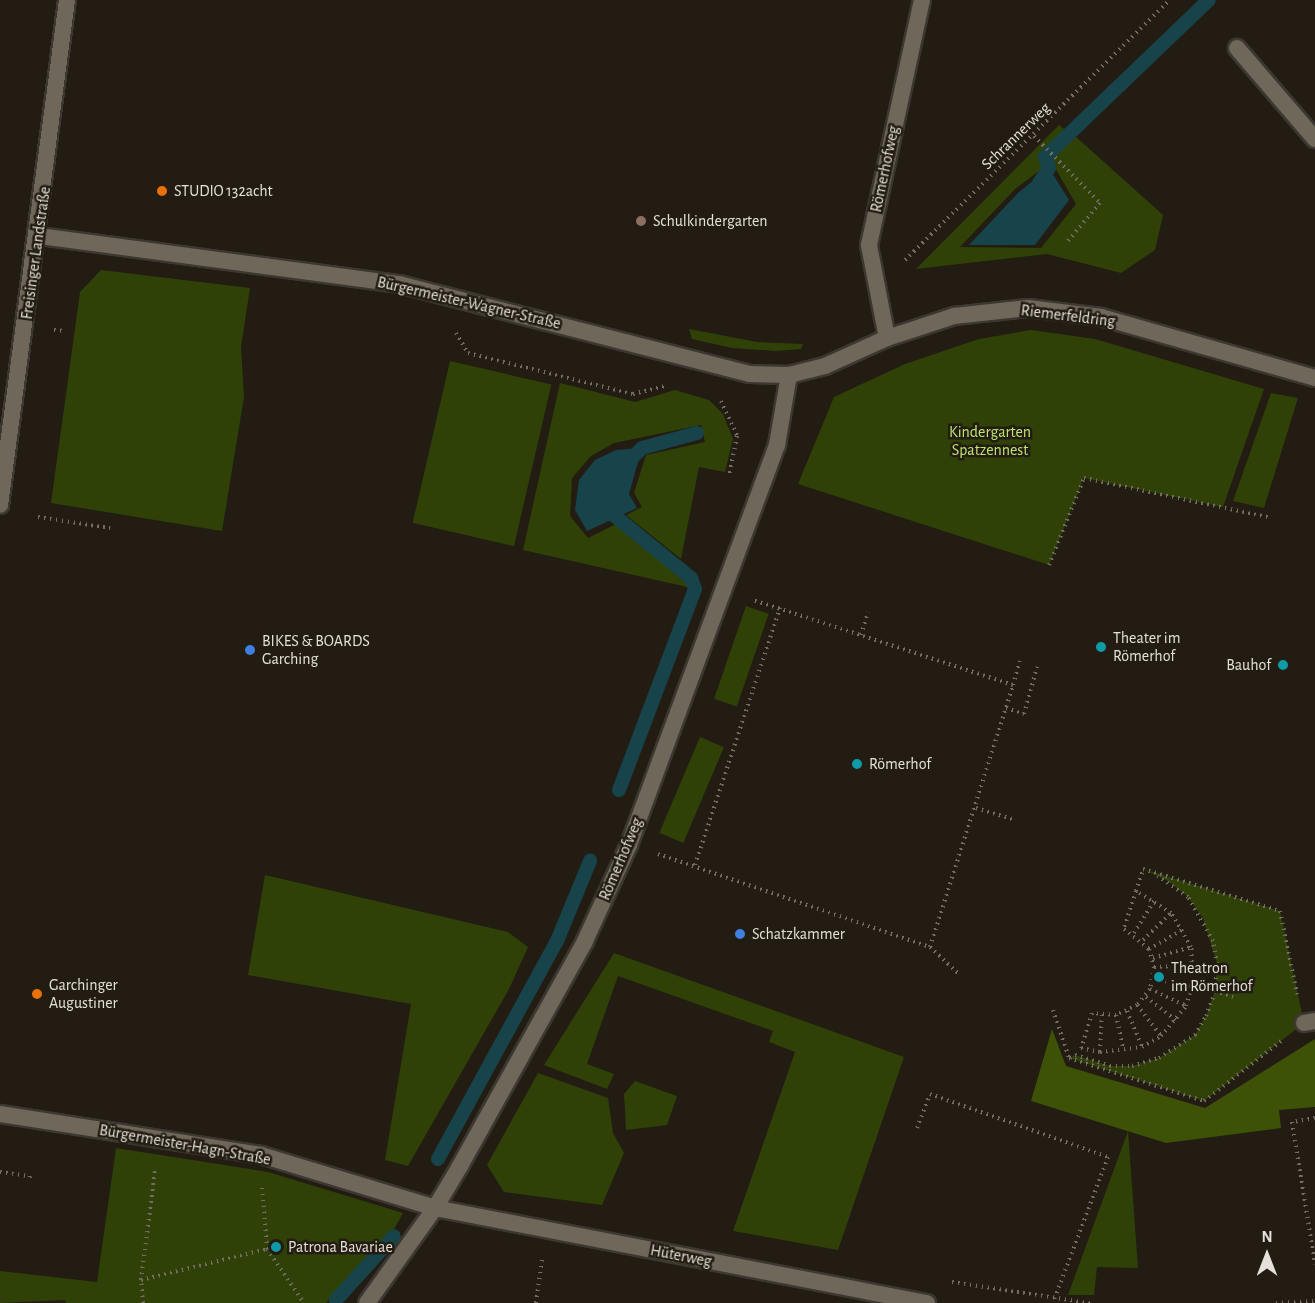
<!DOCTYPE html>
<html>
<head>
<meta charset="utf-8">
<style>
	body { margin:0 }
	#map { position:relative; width:1315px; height:1303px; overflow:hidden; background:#231c12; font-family:"Alegreya Sans",sans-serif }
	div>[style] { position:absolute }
	.green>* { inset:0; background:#304107; transform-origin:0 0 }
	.forest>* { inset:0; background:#3d5207 }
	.water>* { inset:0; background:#17434a }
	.stream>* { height:14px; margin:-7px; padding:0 7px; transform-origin:7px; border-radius:7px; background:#17434a }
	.path>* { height:4px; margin-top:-2px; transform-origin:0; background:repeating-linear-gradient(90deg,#736d64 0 1.5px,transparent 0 6px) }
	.roads { filter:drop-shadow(2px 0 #3c3731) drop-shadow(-2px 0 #3c3731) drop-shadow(0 2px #3c3731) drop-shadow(0 -2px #3c3731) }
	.service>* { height:16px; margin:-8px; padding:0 8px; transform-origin:8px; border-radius:8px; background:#6e675a }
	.minor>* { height:16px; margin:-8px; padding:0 8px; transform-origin:8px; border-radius:8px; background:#6e675a }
	.tertiary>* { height:16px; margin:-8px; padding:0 8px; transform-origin:8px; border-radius:8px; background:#6e675a }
	.dots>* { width:16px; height:16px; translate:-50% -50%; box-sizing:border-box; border:3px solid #231c12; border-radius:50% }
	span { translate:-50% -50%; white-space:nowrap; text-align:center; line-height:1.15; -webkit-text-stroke:5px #231c12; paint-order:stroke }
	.street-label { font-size:16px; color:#e5e1da }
	.poi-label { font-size:16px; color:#e5e1da }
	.left { translate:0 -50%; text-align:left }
	.right { translate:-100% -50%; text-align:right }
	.park-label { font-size:16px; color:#bee670 }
	.north { position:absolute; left:1237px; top:1225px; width:60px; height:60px; -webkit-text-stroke:4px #231c12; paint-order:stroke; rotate:0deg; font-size:16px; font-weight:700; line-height:24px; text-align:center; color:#e5e1da }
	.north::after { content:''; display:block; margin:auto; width:21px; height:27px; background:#e5e1da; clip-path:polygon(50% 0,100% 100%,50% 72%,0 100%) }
</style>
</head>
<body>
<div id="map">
	<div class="green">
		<div style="clip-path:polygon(1059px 125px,1066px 131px,1040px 155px,1043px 168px,1015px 189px,960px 247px,1041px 248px,1076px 204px,1051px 161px,1075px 136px,1163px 215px,1155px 250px,1121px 273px,1047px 254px,916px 269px)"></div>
		<div style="clip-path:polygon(101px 270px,250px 288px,241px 347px,244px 397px,222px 531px,51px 503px,80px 292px)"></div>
		<div style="clip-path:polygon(689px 329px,757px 342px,803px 344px,801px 349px,775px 351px,732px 348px,692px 339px)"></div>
		<div style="clip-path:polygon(1031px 330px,1095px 339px,1264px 389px,1223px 507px,1084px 478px,1049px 565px,798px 484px,834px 397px,905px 364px,979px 339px)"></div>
		<div style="left:450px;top:361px;width:104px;height:166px;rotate:13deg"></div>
		<div style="clip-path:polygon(560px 383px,635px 402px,675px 390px,709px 400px,723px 414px,733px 439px,725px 472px,699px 467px,681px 559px,626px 515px,642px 507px,634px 493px,646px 455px,705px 442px,701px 425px,614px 443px,591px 456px,572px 478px,570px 516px,588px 538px,618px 523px,692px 588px,523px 550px)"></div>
		<div style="clip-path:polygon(1271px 393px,1298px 398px,1264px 508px,1233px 501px)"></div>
		<div style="left:746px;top:606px;width:24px;height:98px;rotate:19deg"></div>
		<div style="left:700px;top:737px;width:26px;height:104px;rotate:23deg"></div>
		<div style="clip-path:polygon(1143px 869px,1280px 911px,1304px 1023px,1204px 1101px,1069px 1058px,1075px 1055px,1110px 1066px,1132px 1066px,1159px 1058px,1195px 1035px,1206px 1016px,1215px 991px,1217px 964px,1203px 918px,1188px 897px,1168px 881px)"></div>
		<div style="clip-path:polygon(265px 875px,508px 932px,528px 947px,509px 989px,408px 1166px,385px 1160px,411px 1004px,248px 975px)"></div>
		<div style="clip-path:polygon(614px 953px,904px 1057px,838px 1250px,733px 1231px,795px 1052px,769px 1042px,773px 1031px,618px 976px,587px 1064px,614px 1074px,607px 1089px,544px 1065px)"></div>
		<div style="clip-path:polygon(538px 1073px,608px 1098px,613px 1133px,624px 1153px,602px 1205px,504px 1192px,487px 1165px)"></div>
		<div style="clip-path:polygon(635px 1081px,677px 1096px,667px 1125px,626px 1130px,624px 1094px)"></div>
		<div style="clip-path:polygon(1128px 1131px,1138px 1268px,1097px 1267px,1094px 1295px,1068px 1295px)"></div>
		<div style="clip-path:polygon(116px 1148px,268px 1172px,403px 1213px,392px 1233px,326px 1303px,66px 1303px,65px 1300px,0 1303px,0 1271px,97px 1282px)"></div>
	</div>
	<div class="forest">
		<div style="clip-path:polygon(1052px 1029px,1066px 1066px,1205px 1108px,1315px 1039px,1315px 1107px,1279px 1110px,1281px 1128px,1166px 1143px,1031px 1101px)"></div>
	</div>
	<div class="water">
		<div style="clip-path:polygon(1049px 168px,1069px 200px,1035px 245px,969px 245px,1019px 192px)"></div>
		<div style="clip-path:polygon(642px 448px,629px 494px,637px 508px,587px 531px,575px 510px,579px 480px,595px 460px,616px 450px)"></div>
	</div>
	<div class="stream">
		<div style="left:1039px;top:183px;width:18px;rotate:-56deg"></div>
		<div style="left:1049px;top:168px;width:12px;rotate:-110deg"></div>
		<div style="left:1045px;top:157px;width:227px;rotate:-43.8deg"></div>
		<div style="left:630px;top:460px;width:17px;rotate:-45deg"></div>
		<div style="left:642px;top:448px;width:57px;rotate:-15.3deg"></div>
		<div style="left:609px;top:503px;width:9px;rotate:84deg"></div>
		<div style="left:610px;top:512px;width:104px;rotate:39.2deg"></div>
		<div style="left:691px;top:578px;width:12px;rotate:70deg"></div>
		<div style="left:695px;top:589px;width:215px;rotate:110.7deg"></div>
		<div style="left:438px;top:1159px;width:248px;rotate:-61.4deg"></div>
		<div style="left:557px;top:941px;width:87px;rotate:-67.6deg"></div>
		<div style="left:336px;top:1300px;width:86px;rotate:-47.8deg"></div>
	</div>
	<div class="path">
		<div style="left:1034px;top:136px;width:94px;rotate:45.4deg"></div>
		<div style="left:1100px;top:203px;width:50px;rotate:130.1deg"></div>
		<div style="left:905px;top:260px;width:371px;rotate:-44.5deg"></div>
		<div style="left:54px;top:330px;width:10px;rotate:6deg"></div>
		<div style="left:456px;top:333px;width:23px;rotate:59deg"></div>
		<div style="left:468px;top:353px;width:170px;rotate:14deg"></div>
		<div style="left:633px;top:394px;width:33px;rotate:-14deg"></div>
		<div style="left:721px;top:401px;width:38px;rotate:65deg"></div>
		<div style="left:737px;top:436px;width:41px;rotate:101.3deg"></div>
		<div style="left:38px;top:517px;width:73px;rotate:8.7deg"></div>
		<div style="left:1049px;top:565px;width:94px;rotate:-68.1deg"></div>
		<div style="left:1084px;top:478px;width:188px;rotate:12deg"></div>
		<div style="left:861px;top:635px;width:24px;rotate:-73deg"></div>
		<div style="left:1013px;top:685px;width:25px;rotate:-74deg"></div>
		<div style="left:1006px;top:708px;width:19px;rotate:18deg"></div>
		<div style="left:1024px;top:714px;width:49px;rotate:-74.5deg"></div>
		<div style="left:976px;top:808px;width:38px;rotate:17deg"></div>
		<div style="left:658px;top:854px;width:287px;rotate:18.9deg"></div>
		<div style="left:930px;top:947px;width:275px;rotate:-72.4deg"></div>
		<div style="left:1013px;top:685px;width:274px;rotate:-161.9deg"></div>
		<div style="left:695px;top:865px;width:271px;rotate:-71.7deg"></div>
		<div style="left:1143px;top:869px;width:143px;rotate:17deg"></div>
		<div style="left:1280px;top:911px;width:85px;rotate:78.4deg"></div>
		<div style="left:1136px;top:891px;width:40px;rotate:108deg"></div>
		<div style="left:1124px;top:929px;width:32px;rotate:39deg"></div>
		<div style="left:1149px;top:949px;width:19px;rotate:74deg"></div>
		<div style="left:1154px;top:967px;width:22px;rotate:100deg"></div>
		<div style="left:1150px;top:989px;width:21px;rotate:129deg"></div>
		<div style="left:1137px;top:1005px;width:23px;rotate:155deg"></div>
		<div style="left:1116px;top:1015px;width:24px;rotate:-175deg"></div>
		<div style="left:1092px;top:1013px;width:37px;rotate:107deg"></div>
		<div style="left:1081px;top:1048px;width:19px;rotate:12deg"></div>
		<div style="left:1100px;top:1052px;width:42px;rotate:-6.8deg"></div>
		<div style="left:1142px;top:1047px;width:22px;rotate:-30deg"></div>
		<div style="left:1161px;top:1036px;width:39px;rotate:-50deg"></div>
		<div style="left:1186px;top:1006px;width:21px;rotate:-73deg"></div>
		<div style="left:1192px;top:986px;width:39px;rotate:-91deg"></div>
		<div style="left:1191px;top:947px;width:39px;rotate:-120deg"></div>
		<div style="left:1171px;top:913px;width:41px;rotate:-147.8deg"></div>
		<div style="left:1136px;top:891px;width:23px;rotate:-72deg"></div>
		<div style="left:1134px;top:933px;width:39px;rotate:-58deg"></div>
		<div style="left:1143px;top:940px;width:39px;rotate:-44deg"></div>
		<div style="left:930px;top:947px;width:41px;rotate:43deg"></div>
		<div style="left:1149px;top:949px;width:39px;rotate:-30deg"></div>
		<div style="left:1153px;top:958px;width:40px;rotate:-16deg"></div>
		<div style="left:1154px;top:967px;width:40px;rotate:-2.9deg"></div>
		<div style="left:1153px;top:979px;width:40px;rotate:10deg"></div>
		<div style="left:1150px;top:989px;width:40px;rotate:25deg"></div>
		<div style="left:1215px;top:991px;width:19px;rotate:18deg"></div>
		<div style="left:1146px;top:997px;width:39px;rotate:38deg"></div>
		<div style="left:1137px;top:1005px;width:39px;rotate:52deg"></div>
		<div style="left:1053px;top:1010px;width:51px;rotate:71.6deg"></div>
		<div style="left:1127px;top:1011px;width:39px;rotate:67deg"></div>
		<div style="left:1116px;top:1015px;width:35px;rotate:78deg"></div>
		<div style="left:1100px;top:1052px;width:37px;rotate:-87deg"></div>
		<div style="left:1069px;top:1058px;width:142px;rotate:17.7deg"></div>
		<div style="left:1204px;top:1101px;width:98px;rotate:-37.9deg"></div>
		<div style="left:1070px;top:1058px;width:6px;rotate:-31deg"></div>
		<div style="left:1075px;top:1055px;width:37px;rotate:17deg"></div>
		<div style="left:1110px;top:1066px;width:22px"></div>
		<div style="left:1132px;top:1066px;width:28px;rotate:-17deg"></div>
		<div style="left:1159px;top:1058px;width:43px;rotate:-32.6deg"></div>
		<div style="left:1195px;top:1035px;width:22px;rotate:-60deg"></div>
		<div style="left:1206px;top:1016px;width:27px;rotate:-70deg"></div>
		<div style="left:1215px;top:991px;width:27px;rotate:-86deg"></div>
		<div style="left:1217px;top:964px;width:23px;rotate:-100deg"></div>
		<div style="left:1213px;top:941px;width:51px;rotate:-119.6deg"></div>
		<div style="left:1188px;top:897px;width:37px;rotate:-145deg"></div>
		<div style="left:1315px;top:1118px;width:23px;rotate:170deg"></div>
		<div style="left:1292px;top:1122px;width:144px;rotate:80.8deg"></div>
		<div style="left:917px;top:1128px;width:36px;rotate:-69deg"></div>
		<div style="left:930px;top:1094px;width:189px;rotate:19.5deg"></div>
		<div style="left:1108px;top:1157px;width:153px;rotate:110.7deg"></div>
		<div style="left:0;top:1172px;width:30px;rotate:8deg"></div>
		<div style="left:30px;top:1176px;width:4px;rotate:104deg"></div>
		<div style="left:267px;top:1249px;width:65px;rotate:55.6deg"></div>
		<div style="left:141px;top:1280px;width:130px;rotate:-13.8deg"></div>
		<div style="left:267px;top:1249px;width:62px;rotate:-94.6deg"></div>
		<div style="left:952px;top:1282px;width:140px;rotate:8.7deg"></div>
		<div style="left:143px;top:1303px;width:23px;rotate:-95deg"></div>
		<div style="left:141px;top:1280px;width:111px;rotate:-82.7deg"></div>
		<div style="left:536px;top:1303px;width:44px;rotate:-82.2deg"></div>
		<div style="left:1276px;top:1303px;width:39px;rotate:-3deg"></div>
	</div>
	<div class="roads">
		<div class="service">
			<div style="left:1304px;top:1023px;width:11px;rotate:-10deg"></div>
		</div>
		<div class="minor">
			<div style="left:1237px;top:48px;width:120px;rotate:49.4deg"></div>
			<div style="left:39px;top:236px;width:363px;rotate:7.6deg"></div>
			<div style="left:399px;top:284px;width:361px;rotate:14.4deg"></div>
			<div style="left:749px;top:374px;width:40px;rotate:1.4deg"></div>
			<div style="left:789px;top:375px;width:37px;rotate:-14deg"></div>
			<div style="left:825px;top:366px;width:68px;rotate:-24.3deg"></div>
			<div style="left:887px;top:338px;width:71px;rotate:-18.2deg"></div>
			<div style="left:954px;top:316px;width:74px;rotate:-6.2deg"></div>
			<div style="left:1028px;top:308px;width:74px;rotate:7deg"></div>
			<div style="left:1101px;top:317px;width:223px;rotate:15.9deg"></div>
			<div style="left:887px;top:338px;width:95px;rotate:-101deg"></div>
			<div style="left:869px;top:245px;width:251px;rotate:-77.8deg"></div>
			<div style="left:0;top:1114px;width:264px;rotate:8.9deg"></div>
			<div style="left:261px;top:1155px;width:182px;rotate:16.9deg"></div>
			<div style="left:435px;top:1208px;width:501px;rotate:10.93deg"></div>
			<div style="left:367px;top:1303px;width:117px;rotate:-54.4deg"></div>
			<div style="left:435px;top:1208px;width:49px;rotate:-59.2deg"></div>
			<div style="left:460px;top:1166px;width:257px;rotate:-60.9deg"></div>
			<div style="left:585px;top:941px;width:106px;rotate:-65.4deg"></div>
			<div style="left:629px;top:845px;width:427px;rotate:-69.7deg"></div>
			<div style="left:777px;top:445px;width:71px;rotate:-80.3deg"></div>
		</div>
		<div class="tertiary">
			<div style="left:0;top:505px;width:509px;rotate:-82.44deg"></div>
		</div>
	</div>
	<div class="dots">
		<div style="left:162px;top:191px;background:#e8710a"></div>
		<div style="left:641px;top:221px;background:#8d6e63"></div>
		<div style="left:1101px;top:647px;background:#0f9aa8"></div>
		<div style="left:250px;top:650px;background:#3f7fe0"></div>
		<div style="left:1283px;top:665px;background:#0f9aa8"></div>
		<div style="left:857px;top:764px;background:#0f9aa8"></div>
		<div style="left:740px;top:934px;background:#3f7fe0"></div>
		<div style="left:1159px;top:977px;background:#0f9aa8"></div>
		<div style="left:37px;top:994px;background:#e8710a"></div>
		<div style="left:276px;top:1247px;background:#0f9aa8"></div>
	</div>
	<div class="street-label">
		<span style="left:1016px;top:136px;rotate:-44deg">Schrannerweg</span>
		<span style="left:885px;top:169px;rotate:-78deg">Römerhofweg</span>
		<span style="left:36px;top:253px;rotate:-82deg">Freisinger Landstraße</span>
		<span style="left:469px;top:303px;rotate:13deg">Bürgermeister-Wagner-Straße</span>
		<span style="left:1068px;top:316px;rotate:7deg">Riemerfeldring</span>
		<span style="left:621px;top:859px;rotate:-67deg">Römerhofweg</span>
		<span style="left:185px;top:1145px;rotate:10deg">Bürgermeister-Hagn-Straße</span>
		<span style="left:681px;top:1256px;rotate:11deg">Hüterweg</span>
	</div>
	<div class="poi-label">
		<span class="left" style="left:174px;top:191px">STUDIO 132acht</span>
		<span class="left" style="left:653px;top:221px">Schulkindergarten</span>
		<span class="left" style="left:1113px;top:647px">Theater im<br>Römerhof</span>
		<span class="left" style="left:262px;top:650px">BIKES &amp; BOARDS<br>Garching</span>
		<span class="right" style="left:1271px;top:665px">Bauhof</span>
		<span class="left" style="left:869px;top:764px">Römerhof</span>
		<span class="left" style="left:752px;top:934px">Schatzkammer</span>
		<span class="left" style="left:1171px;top:977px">Theatron<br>im Römerhof</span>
		<span class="left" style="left:49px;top:994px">Garchinger<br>Augustiner</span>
		<span class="left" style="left:288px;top:1247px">Patrona Bavariae</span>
	</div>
	<div class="park-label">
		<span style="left:990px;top:441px">Kindergarten<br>Spatzennest</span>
	</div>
	<div class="north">N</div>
</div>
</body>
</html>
